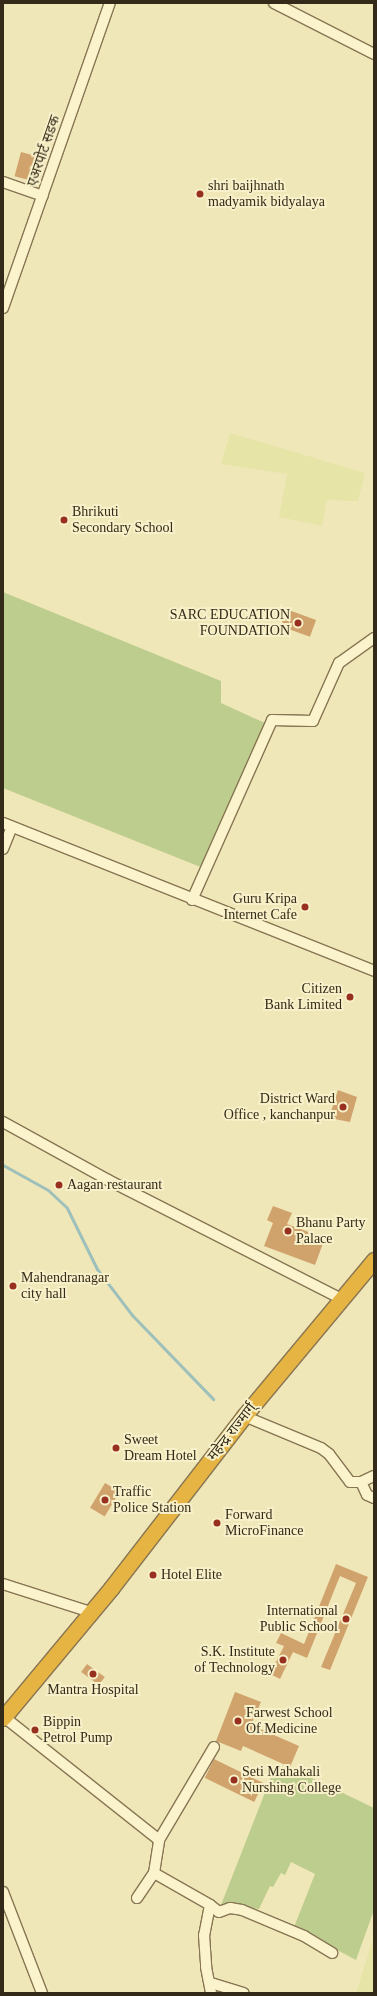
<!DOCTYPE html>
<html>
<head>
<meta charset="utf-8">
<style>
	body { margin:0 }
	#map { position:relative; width:377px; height:1996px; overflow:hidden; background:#f0e7b9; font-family:"Times New Roman","Noto Sans Devanagari",serif }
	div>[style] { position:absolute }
	.farmland>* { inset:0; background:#e6e4a6 }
	.green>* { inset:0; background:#bdcd8d }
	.stream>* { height:3px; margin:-1.5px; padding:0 1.5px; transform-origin:1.5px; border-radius:1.5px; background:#9ec0ba }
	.building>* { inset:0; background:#d0a36d; transform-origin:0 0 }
	.roads { filter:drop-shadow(1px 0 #877553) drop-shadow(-1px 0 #877553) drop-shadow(0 1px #877553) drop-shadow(0 -1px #877553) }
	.minor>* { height:10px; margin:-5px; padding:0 5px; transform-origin:5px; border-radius:5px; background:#fbf3cc }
	.highway>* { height:15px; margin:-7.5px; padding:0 7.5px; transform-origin:7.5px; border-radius:7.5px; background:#e6b442 }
	.dots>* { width:11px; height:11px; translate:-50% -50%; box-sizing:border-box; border:2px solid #f7f0c9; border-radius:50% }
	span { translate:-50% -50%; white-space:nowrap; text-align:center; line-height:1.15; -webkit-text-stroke:4px #f7f0c9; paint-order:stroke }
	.street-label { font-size:14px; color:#342a19 }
	.poi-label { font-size:14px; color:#342a19 }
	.left { translate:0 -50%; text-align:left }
	.right { translate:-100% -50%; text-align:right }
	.frame { position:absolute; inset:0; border:4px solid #342a19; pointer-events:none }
</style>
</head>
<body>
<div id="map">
	<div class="farmland">
		<div style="clip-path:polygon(230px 433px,365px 473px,358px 501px,327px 500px,322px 526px,279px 517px,287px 474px,221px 464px)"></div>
		<div style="clip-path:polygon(374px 1936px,374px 1993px,356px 1993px)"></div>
	</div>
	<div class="green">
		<div style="clip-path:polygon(3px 592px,221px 681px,221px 703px,265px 723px,203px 868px,3px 788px)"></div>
		<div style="clip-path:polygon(275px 1767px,293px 1769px,374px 1808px,374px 1910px,356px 1960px,294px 1927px,315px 1874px,291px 1862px,285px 1875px,281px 1873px,273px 1887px,270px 1886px,259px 1909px,221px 1905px)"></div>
	</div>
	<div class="stream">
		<div style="left:3px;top:1165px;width:51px;rotate:29.1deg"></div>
		<div style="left:48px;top:1190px;width:26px;rotate:43deg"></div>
		<div style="left:67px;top:1208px;width:68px;rotate:63.8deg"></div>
		<div style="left:97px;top:1269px;width:58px;rotate:52.7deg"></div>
		<div style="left:132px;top:1315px;width:117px;rotate:46deg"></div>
	</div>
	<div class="building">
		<div style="left:21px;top:152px;width:20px;height:25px;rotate:15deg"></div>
		<div style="left:286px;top:609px;width:32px;height:18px;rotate:20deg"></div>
		<div style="clip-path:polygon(338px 1090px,357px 1097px,350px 1122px,329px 1118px)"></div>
		<div style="clip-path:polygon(273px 1206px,292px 1213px,287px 1224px,325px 1238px,315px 1265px,264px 1246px,273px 1223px,267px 1220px)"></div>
		<div style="left:105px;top:1483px;width:17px;height:29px;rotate:31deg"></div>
		<div style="clip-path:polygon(336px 1564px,368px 1577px,330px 1670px,321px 1667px,356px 1583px,340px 1576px,307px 1658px,293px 1652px,280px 1679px,270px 1674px,284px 1646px,276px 1643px,281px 1633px,304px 1644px)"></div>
		<div style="left:87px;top:1664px;width:22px;height:10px;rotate:36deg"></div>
		<div style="clip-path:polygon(235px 1692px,261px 1702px,251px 1725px,299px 1746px,290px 1767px,243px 1746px,241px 1751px,216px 1741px)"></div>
		<div style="left:214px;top:1759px;width:55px;height:21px;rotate:26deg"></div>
	</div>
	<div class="roads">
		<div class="minor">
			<div style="left:274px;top:3px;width:112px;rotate:27deg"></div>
			<div style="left:3px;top:182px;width:42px;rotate:19.3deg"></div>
			<div style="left:3px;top:308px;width:323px;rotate:-70.7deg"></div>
			<div style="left:3px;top:823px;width:399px;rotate:21.7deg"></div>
			<div style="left:3px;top:849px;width:24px;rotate:-68deg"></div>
			<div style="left:192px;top:900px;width:197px;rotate:-66deg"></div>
			<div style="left:272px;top:720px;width:41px;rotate:1.4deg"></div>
			<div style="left:313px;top:721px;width:64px;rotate:-65.9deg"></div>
			<div style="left:339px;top:663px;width:43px;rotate:-35.5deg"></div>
			<div style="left:3px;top:1122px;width:120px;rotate:28.9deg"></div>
			<div style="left:108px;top:1180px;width:263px;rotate:27deg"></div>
			<div style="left:244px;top:1416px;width:83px;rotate:22.6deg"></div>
			<div style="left:321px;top:1448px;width:10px;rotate:37deg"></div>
			<div style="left:329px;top:1454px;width:35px;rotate:53deg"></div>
			<div style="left:350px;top:1482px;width:11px"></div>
			<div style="left:361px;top:1482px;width:14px;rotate:-25deg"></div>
			<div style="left:361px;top:1482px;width:14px;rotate:65deg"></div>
			<div style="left:367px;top:1495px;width:8px;rotate:23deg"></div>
			<div style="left:3px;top:1584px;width:91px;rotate:17.8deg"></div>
			<div style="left:4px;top:1717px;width:198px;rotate:38.4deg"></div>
			<div style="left:154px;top:1873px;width:64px;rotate:29.7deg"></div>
			<div style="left:210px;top:1905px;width:31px;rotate:101deg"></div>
			<div style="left:204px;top:1935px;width:32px;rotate:86deg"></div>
			<div style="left:206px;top:1967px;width:26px;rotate:79deg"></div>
			<div style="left:3px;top:1892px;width:108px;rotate:68.9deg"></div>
			<div style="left:137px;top:1898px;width:30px;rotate:-56deg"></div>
			<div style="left:154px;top:1873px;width:33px;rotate:-81deg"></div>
			<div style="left:159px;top:1840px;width:108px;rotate:-59.4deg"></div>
			<div style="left:210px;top:1905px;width:11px;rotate:38deg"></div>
			<div style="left:219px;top:1912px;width:12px;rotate:-20deg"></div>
			<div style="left:230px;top:1908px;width:12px;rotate:9deg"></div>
			<div style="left:242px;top:1910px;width:67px;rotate:22.8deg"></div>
			<div style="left:304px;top:1936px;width:33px;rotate:31deg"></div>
			<div style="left:211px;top:1983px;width:34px;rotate:17deg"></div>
		</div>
		<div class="highway">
			<div style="left:3px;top:1718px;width:170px;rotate:-50.2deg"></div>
			<div style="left:112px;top:1587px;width:216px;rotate:-52.3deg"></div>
			<div style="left:244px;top:1416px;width:203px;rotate:-50.2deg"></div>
		</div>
	</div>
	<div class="dots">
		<div style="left:200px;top:194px;background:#983020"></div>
		<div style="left:64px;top:520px;background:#983020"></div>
		<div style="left:298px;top:623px;background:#983020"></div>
		<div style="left:305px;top:907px;background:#983020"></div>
		<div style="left:350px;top:997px;background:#983020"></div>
		<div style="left:343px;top:1107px;background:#983020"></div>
		<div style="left:59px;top:1185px;background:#983020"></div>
		<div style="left:288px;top:1231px;background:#983020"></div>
		<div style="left:13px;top:1286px;background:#983020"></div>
		<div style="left:116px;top:1448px;background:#983020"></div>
		<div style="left:105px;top:1500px;background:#983020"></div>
		<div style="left:217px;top:1523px;background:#983020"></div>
		<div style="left:153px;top:1575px;background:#983020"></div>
		<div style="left:346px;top:1619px;background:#983020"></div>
		<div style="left:283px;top:1660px;background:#983020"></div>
		<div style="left:93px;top:1674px;background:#983020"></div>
		<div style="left:238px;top:1721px;background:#983020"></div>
		<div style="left:35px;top:1730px;background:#983020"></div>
		<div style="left:234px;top:1780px;background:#983020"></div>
	</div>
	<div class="street-label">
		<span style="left:44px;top:151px;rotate:-71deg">एअरपोर्ट सडक</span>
		<span style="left:232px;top:1432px;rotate:-52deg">महेन्द्र राज्मार्ग्</span>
	</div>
	<div class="poi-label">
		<span class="left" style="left:208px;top:194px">shri baijhnath<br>madyamik bidyalaya</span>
		<span class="left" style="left:72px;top:520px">Bhrikuti<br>Secondary School</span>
		<span class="right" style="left:290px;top:623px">SARC EDUCATION<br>FOUNDATION</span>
		<span class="right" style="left:297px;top:907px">Guru Kripa<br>Internet Cafe</span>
		<span class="right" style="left:342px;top:997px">Citizen<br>Bank Limited</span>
		<span class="right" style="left:335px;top:1107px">District Ward<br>Office , kanchanpur</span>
		<span class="left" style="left:67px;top:1185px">Aagan restaurant</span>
		<span class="left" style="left:296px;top:1231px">Bhanu Party<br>Palace</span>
		<span class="left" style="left:21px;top:1286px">Mahendranagar<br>city hall</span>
		<span class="left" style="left:124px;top:1448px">Sweet<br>Dream Hotel</span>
		<span class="left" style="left:113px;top:1500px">Traffic<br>Police Station</span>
		<span class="left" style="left:225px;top:1523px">Forward<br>MicroFinance</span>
		<span class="left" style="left:161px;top:1575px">Hotel Elite</span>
		<span class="right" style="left:338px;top:1619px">International<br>Public School</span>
		<span class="right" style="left:275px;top:1660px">S.K. Institute<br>of Technology</span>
		<span style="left:93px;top:1690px">Mantra Hospital</span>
		<span class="left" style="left:246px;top:1721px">Farwest School<br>Of Medicine</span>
		<span class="left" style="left:43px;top:1730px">Bippin<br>Petrol Pump</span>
		<span class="left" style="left:242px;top:1780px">Seti Mahakali<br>Nurshing College</span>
	</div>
	<div class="frame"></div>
</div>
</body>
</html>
